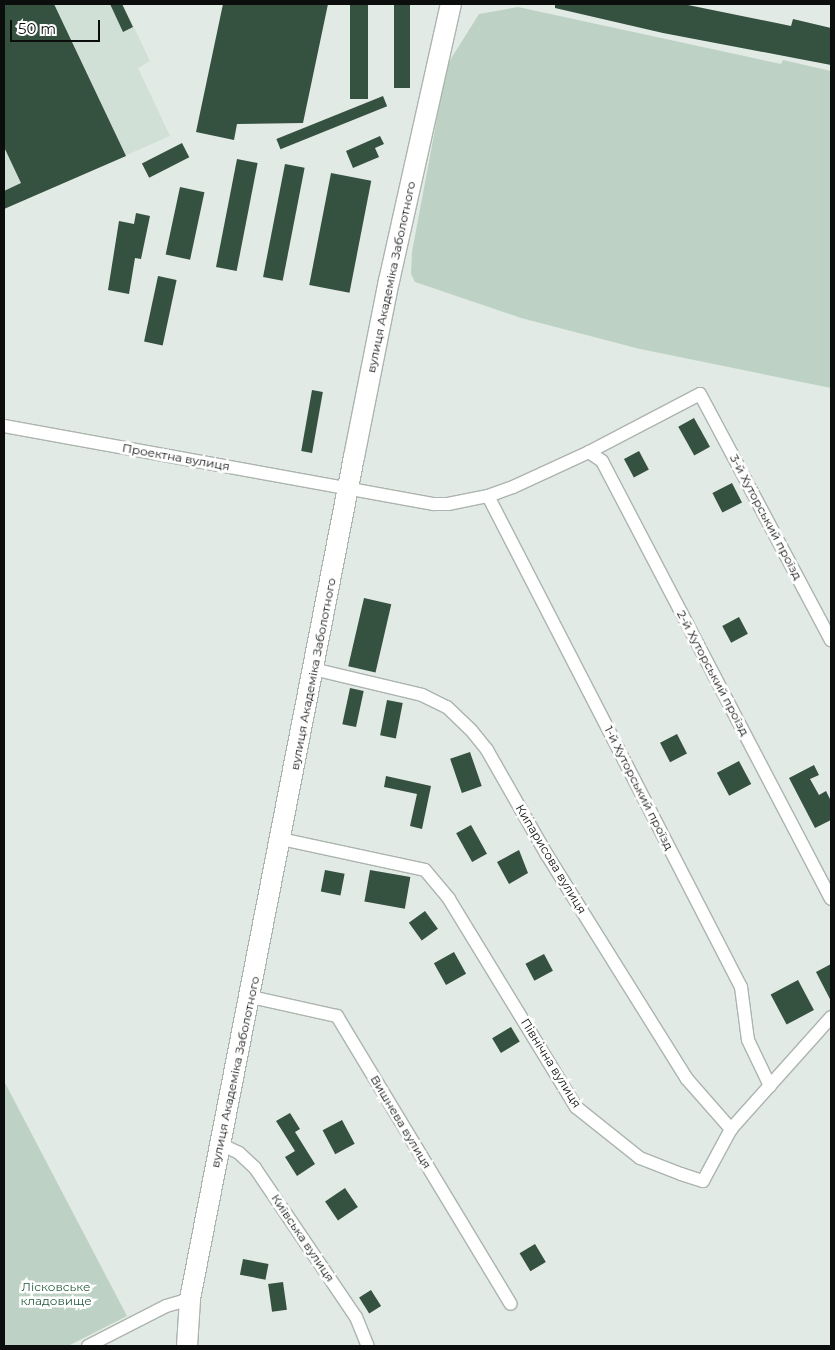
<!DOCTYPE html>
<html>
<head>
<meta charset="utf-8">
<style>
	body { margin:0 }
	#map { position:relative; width:835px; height:1350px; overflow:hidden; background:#e2eae5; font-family:Montserrat,sans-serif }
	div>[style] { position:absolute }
	.built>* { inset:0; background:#d1e0d6 }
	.green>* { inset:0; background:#bdd2c4 }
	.building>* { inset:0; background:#35513f; transform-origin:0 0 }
	.roads { filter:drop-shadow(1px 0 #acb4ae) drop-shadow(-1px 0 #acb4ae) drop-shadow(0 1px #acb4ae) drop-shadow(0 -1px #acb4ae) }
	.minor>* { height:12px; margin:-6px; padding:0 6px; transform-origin:6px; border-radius:6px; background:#fff }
	.primary>* { height:20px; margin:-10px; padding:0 10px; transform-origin:10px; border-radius:10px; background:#fff }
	span { translate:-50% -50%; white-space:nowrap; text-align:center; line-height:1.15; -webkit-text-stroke:5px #fff; paint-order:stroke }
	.street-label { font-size:12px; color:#0c0e0d }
	.park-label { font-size:12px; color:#255b3d }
	.frame { position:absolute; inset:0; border:5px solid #0c0e0d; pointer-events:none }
	.scale { position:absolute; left:10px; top:20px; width:90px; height:22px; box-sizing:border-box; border:2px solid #0c0e0d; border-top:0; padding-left:6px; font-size:15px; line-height:18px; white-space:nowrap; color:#0c0e0d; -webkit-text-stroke:4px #fff; paint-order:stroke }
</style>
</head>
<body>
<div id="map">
	<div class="built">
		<div style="clip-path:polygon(4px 4px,123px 4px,150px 61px,138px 68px,170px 136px,4px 209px)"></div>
	</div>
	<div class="green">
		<div style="clip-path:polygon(518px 7px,781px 64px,783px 60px,831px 71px,831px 388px,640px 349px,521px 318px,415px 282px,411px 274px,412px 252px,447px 65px,479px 14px)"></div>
		<div style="clip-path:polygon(4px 1081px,127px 1316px,68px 1346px,4px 1346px)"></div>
	</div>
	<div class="building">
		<div style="clip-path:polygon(4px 4px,54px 4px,126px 156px,4px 209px,4px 191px,21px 183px,4px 147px)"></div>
		<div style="clip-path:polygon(110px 4px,122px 4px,133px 27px,123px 32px)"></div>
		<div style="clip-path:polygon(223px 4px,328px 4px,303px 123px,237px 124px,234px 140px,196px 132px)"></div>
		<div style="left:350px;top:4px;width:18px;height:95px"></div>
		<div style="left:394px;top:4px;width:16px;height:84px"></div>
		<div style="clip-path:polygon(555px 4px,683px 4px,791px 26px,793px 19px,831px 28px,831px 65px,663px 33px,555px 8px)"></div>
		<div style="left:383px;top:96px;width:11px;height:115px;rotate:68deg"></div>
		<div style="clip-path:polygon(380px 136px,384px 144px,375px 148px,379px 157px,353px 168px,346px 151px)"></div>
		<div style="left:182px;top:143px;width:16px;height:45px;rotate:63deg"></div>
		<div style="left:237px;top:159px;width:21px;height:110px;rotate:11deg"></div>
		<div style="left:285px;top:164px;width:20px;height:115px;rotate:11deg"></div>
		<div style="left:331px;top:173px;width:41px;height:114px;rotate:11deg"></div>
		<div style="left:180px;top:187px;width:25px;height:69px;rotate:12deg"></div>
		<div style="clip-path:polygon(136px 213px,150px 216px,141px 259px,135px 258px,129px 294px,108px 290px,119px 221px,134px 224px)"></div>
		<div style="left:158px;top:276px;width:19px;height:67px;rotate:12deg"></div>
		<div style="left:312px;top:390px;width:11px;height:62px;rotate:10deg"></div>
		<div style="left:694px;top:418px;width:33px;height:18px;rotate:61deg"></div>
		<div style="left:639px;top:451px;width:21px;height:17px;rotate:62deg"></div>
		<div style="left:732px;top:483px;width:22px;height:22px;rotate:63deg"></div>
		<div style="left:364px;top:598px;width:28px;height:70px;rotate:13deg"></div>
		<div style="left:739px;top:617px;width:19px;height:19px;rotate:62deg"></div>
		<div style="left:350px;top:688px;width:14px;height:37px;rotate:12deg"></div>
		<div style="left:387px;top:700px;width:16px;height:36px;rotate:11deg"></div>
		<div style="left:677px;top:734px;width:22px;height:19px;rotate:63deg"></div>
		<div style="left:470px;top:752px;width:36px;height:21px;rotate:71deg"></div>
		<div style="left:739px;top:761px;width:26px;height:25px;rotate:62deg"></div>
		<div style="clip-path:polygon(814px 765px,819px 775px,810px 779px,819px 795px,826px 791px,831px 801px,831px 820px,815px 828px,789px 778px)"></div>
		<div style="clip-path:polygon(386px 776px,431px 786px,422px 829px,410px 826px,417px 794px,384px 787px)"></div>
		<div style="left:471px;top:825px;width:33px;height:17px;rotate:61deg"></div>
		<div style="clip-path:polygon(519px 850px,528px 873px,509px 884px,497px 862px)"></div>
		<div style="left:325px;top:870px;width:20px;height:22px;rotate:11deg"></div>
		<div style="left:370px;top:870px;width:41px;height:32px;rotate:10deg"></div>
		<div style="left:425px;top:911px;width:22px;height:20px;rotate:54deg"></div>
		<div style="left:454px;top:952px;width:25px;height:23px;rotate:61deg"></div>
		<div style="left:544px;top:954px;width:19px;height:21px;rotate:62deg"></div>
		<div style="clip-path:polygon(831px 964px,831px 1001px,816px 972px)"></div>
		<div style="left:798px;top:980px;width:34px;height:31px;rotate:62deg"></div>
		<div style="left:511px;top:1027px;width:17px;height:22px;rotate:59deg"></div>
		<div style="clip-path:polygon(290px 1113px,300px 1129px,295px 1132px,315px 1164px,297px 1176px,285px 1157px,295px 1151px,276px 1121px)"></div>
		<div style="left:342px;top:1120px;width:27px;height:22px;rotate:62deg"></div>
		<div style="left:345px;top:1188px;width:23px;height:24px;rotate:56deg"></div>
		<div style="left:535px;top:1244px;width:21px;height:18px;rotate:59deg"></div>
		<div style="left:243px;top:1259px;width:26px;height:16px;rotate:11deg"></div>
		<div style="left:283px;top:1282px;width:28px;height:15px;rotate:82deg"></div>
		<div style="left:371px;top:1290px;width:19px;height:14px;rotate:58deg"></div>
	</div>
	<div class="roads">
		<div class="minor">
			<div style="left:4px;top:426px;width:437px;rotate:10.3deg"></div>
			<div style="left:434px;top:504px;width:14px"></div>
			<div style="left:448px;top:504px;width:41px;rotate:-11.3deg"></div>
			<div style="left:488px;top:496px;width:27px;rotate:-20deg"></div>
			<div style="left:513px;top:487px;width:84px;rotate:-24.7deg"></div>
			<div style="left:589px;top:452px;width:125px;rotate:-27.6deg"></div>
			<div style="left:700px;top:394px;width:279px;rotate:62deg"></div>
			<div style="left:589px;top:452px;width:16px;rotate:35deg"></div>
			<div style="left:602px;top:461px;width:494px;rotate:62.4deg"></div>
			<div style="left:488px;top:496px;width:552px;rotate:62.74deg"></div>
			<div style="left:741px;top:987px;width:53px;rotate:82.5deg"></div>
			<div style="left:748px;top:1040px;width:51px;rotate:64.4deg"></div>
			<div style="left:313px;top:669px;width:112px;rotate:13.4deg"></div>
			<div style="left:422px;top:695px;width:28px;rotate:26deg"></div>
			<div style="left:447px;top:707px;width:33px;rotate:44deg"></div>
			<div style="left:471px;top:730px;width:26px;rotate:51deg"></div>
			<div style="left:487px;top:750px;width:121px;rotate:60.3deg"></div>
			<div style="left:547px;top:855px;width:264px;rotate:58deg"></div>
			<div style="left:687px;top:1079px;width:67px;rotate:48.7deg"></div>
			<div style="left:281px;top:839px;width:147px;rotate:12.1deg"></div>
			<div style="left:425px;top:870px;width:38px;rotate:50deg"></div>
			<div style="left:449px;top:899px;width:244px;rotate:58.6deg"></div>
			<div style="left:576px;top:1107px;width:82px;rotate:38.6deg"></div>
			<div style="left:640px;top:1158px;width:44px;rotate:21.3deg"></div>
			<div style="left:681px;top:1174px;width:23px;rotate:18deg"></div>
			<div style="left:703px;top:1181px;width:59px;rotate:-61.7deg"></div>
			<div style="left:731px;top:1129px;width:150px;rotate:-48.2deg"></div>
			<div style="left:251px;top:997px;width:88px;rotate:12.5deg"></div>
			<div style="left:337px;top:1016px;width:336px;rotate:58.9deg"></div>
			<div style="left:220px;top:1144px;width:21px;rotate:25deg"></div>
			<div style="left:239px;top:1153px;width:22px;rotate:43deg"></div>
			<div style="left:255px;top:1168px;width:180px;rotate:55.9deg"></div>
			<div style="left:356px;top:1317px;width:31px;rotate:68deg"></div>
			<div style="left:88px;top:1346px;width:88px;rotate:-27.1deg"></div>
			<div style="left:166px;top:1306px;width:25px;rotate:-16deg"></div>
		</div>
		<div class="primary">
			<div style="left:187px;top:1346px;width:47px;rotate:-86.3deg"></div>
			<div style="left:190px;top:1299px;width:858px;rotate:-78.98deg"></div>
			<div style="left:354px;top:457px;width:179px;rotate:-78.8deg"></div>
			<div style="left:389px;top:281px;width:284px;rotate:-77.4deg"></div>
		</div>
	</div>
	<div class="street-label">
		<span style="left:391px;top:277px;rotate:-78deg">вулиця Академіка Заболотного</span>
		<span style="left:176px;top:457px;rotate:10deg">Проектна вулиця</span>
		<span style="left:766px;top:517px;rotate:62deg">3-й Хуторський проїзд</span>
		<span style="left:713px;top:673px;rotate:62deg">2-й Хуторський проїзд</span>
		<span style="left:313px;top:674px;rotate:-79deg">вулиця Академіка Заболотного</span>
		<span style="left:639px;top:788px;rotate:63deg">1-й Хуторський проїзд</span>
		<span style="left:551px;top:859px;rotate:59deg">Кипарисова вулиця</span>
		<span style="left:551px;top:1063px;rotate:58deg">Північна вулиця</span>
		<span style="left:235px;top:1072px;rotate:-78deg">вулиця Академіка Заболотного</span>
		<span style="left:401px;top:1122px;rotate:59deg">Вишнева вулиця</span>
		<span style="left:303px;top:1238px;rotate:56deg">Київська вулиця</span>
	</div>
	<div class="park-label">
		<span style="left:56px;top:1294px">Лісковське<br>кладовище</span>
	</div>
	<div class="frame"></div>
	<div class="scale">50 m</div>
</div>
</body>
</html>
